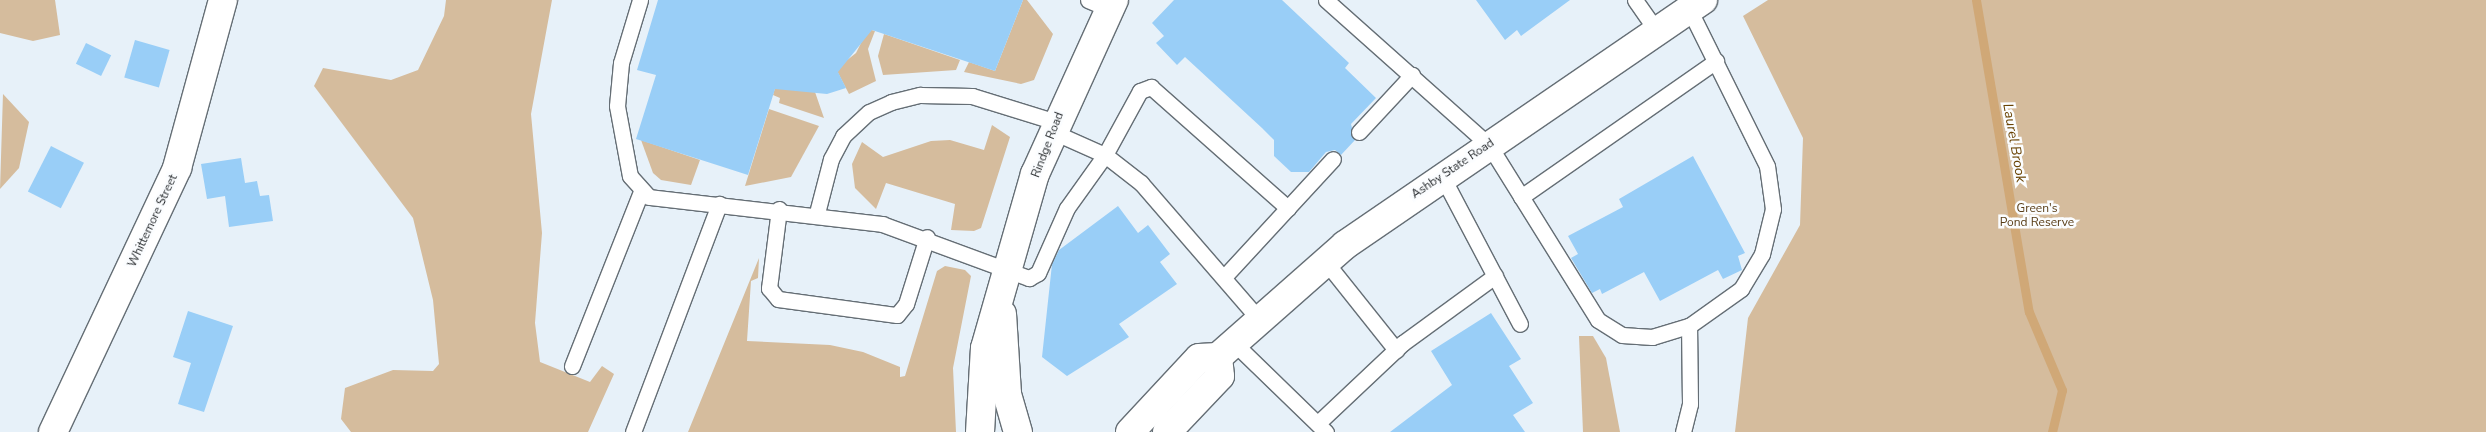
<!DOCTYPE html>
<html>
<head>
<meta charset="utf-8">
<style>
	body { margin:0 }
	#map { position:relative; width:2486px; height:432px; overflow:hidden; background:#e7f1f9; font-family:"Nunito Sans",sans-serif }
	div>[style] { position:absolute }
	.green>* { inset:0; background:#d5bc9d }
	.stream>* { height:9px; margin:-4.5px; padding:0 4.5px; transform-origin:4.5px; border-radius:4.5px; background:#d0a877 }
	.building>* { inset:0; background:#99cef7; transform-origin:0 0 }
	.roads { filter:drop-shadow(1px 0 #656e75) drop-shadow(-1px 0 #656e75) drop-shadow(0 1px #656e75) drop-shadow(0 -1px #656e75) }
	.service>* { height:15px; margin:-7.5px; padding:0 7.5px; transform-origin:7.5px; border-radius:7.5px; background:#fff }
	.minor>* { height:28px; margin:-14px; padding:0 14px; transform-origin:14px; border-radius:14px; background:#fff }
	.tertiary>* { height:28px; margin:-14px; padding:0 14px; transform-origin:14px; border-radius:14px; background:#fff }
	.primary>* { height:28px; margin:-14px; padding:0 14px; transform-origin:14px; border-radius:14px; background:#fff }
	span { translate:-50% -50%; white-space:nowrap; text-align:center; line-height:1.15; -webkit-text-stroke:5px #fbfdff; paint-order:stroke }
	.street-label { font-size:12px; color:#1f2326 }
	.park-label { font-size:12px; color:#583c16 }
	.water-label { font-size:14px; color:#6a4405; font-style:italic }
</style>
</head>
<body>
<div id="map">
	<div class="green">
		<div style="clip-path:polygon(0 0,55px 0,60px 35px,33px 41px,0 33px)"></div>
		<div style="clip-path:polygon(446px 0,552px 0,531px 114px,542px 233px,535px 323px,540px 362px,590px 382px,602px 366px,614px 374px,588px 432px,351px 432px,341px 419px,345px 388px,393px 370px,433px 371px,439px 364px,433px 300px,413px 218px,314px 86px,323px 68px,391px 80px,418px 70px,444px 16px)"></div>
		<div style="clip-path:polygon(1023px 0,1027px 0,1053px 34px,1034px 80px,1021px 84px,964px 72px,969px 62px,995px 71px)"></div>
		<div style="clip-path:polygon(1768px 0,2486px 0,2486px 432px,1735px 432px,1748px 318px,1800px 225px,1803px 138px,1743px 16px)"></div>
		<div style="clip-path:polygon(868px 29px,875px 31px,868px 49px,876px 81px,849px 94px,836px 69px,856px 53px)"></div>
		<div style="clip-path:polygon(884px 34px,960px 60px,956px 70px,883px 75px,878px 56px)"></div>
		<div style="clip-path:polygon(775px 88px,815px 92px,824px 118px,779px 103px,780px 98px,773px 95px)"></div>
		<div style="clip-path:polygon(3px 94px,29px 122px,19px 168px,0 189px)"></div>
		<div style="clip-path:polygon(769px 109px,819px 126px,791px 177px,745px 186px)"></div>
		<div style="clip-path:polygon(992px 125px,1010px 137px,981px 228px,974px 231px,951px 230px,955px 204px,886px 183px,876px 209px,855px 188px,852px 164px,862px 142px,883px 157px,931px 141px,950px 140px,984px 150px)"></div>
		<div style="clip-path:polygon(641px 140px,700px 160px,691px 185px,661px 180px,653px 173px)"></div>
		<div style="clip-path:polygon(759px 258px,758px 278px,751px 281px,747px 341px,830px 345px,863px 352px,900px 367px,900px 377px,905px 376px,937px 271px,945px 266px,965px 270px,971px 276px,953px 368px,956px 432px,688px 432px)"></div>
		<div style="clip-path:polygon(1579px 336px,1593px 336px,1606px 358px,1620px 432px,1583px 432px)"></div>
	</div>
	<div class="stream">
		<div style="left:1976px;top:0;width:316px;rotate:80.4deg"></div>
		<div style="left:2029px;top:312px;width:85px;rotate:67.1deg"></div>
		<div style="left:2062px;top:390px;width:43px;rotate:103.4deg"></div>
	</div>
	<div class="building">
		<div style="clip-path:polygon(658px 0,1023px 0,995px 71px,872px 30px,838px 72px,846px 88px,827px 94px,775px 89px,748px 175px,636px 139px,656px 75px,637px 70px)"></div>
		<div style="clip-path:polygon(1174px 0,1282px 0,1349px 63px,1345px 68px,1376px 98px,1351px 124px,1355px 140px,1341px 155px,1335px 150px,1326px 152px,1309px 172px,1291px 172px,1274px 156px,1274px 140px,1262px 128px,1185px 57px,1177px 65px,1156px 43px,1164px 36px,1152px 23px)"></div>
		<div style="clip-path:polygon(1476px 0,1570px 0,1521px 36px,1517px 30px,1505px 40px)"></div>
		<div style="left:135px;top:40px;width:36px;height:39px;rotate:16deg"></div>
		<div style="left:86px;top:43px;width:28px;height:23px;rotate:26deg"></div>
		<div style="left:51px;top:146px;width:37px;height:51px;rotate:27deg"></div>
		<div style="clip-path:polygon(1693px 156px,1745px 253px,1738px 256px,1742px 270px,1723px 279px,1718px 270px,1660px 301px,1644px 272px,1602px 294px,1600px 289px,1592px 293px,1571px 258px,1578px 254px,1568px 236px,1623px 207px,1619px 199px)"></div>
		<div style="clip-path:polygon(241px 158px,245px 183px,257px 181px,260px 196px,269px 195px,273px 221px,229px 227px,225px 196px,207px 199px,201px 164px)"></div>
		<div style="clip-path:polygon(1118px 206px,1138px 233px,1148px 225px,1170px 254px,1160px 262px,1177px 284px,1119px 324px,1129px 337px,1067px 376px,1042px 357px,1052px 264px,1059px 250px)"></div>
		<div style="clip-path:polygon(188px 311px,233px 326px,204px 412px,178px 404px,191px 363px,173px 357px)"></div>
		<div style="clip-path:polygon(1491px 313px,1521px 359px,1509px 366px,1533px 403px,1513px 415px,1525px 432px,1390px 432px,1452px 385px,1431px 351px)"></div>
	</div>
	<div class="roads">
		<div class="service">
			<div style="left:640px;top:0;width:66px;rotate:106.8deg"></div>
			<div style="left:621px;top:63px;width:43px;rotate:95.3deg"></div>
			<div style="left:617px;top:106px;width:71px;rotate:79.5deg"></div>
			<div style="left:630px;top:176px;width:28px;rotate:48deg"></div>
			<div style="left:649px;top:197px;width:235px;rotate:6.6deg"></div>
			<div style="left:882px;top:224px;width:157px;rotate:20.2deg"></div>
			<div style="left:1029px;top:278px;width:10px;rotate:-29deg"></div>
			<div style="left:1038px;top:273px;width:71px;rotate:-66deg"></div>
			<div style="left:1067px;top:208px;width:65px;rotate:-54.4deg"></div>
			<div style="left:1105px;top:155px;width:73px;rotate:-61.3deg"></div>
			<div style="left:1140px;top:91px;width:12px;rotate:-20deg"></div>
			<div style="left:1151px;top:87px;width:183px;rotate:41.5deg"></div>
			<div style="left:1088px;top:0;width:23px;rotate:23deg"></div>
			<div style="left:1326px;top:0;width:218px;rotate:41.7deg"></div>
			<div style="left:1489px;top:145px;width:206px;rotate:58.1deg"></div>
			<div style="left:1598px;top:320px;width:28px;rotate:32deg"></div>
			<div style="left:1622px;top:335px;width:30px;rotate:4deg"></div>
			<div style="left:1652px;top:337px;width:39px;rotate:-17deg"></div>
			<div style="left:1689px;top:326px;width:64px;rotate:-35.4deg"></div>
			<div style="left:1741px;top:289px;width:41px;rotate:-59deg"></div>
			<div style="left:1762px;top:254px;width:46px;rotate:-76.3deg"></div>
			<div style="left:1773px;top:209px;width:43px;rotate:-97.9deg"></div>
			<div style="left:1767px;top:166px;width:175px;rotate:-116.4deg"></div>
			<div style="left:1635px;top:0;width:38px;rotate:55deg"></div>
			<div style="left:1051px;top:131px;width:59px;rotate:24deg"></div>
			<div style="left:1105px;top:155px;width:46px;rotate:37.9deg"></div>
			<div style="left:1141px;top:183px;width:180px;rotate:49.1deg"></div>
			<div style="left:1359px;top:132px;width:78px;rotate:-47.1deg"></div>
			<div style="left:1442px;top:176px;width:167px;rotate:62.2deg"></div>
			<div style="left:1521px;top:197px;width:238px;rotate:-34.9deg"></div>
			<div style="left:779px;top:209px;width:80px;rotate:97.2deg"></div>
			<div style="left:769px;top:288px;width:14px;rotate:51deg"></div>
			<div style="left:778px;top:299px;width:120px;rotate:7.7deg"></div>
			<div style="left:897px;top:315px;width:14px;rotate:-51deg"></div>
			<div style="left:906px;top:304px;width:70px;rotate:-72.6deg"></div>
			<div style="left:817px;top:213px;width:56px;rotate:-75.5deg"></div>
			<div style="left:831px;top:159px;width:26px;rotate:-62deg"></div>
			<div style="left:843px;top:136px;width:35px;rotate:-43deg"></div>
			<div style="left:869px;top:112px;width:24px;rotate:-24deg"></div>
			<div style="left:891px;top:102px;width:30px;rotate:-14deg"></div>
			<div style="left:920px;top:95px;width:52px;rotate:1.1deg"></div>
			<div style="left:972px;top:96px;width:88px;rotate:17.2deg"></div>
			<div style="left:1325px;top:261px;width:114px;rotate:51.4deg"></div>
			<div style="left:1225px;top:276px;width:159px;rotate:-47.3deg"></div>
			<div style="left:1234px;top:343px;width:128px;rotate:44.1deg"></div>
			<div style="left:572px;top:366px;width:187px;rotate:-68.4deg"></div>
			<div style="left:1318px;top:423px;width:117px;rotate:-43.3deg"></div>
			<div style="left:1403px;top:343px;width:114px;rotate:-36.1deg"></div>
			<div style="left:633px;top:432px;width:244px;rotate:-69.3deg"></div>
			<div style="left:1683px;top:432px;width:29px;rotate:-76deg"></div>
			<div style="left:1690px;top:404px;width:78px;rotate:-90.7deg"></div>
		</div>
		<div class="minor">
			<div style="left:53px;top:432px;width:292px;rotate:-64.8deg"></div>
			<div style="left:177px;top:168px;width:174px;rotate:-74.7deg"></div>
		</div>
		<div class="tertiary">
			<div style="left:1002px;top:314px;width:80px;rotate:86.4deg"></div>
			<div style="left:1007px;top:394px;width:40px;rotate:74deg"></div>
			<div style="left:980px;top:432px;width:84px;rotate:-86.6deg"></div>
			<div style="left:985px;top:348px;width:181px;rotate:-74deg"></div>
			<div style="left:1035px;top:174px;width:191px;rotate:-65.6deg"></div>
		</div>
		<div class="primary">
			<div style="left:1130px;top:432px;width:101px;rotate:-47deg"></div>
			<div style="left:1199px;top:358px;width:19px;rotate:-3deg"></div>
			<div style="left:1218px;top:357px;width:169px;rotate:-41.4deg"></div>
			<div style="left:1345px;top:245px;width:434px;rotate:-34.4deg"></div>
			<div style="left:1167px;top:432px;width:77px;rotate:-46.6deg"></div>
			<div style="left:1220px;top:376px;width:19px;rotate:-96deg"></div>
		</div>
	</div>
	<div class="street-label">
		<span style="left:1048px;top:145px;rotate:-69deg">Rindge Road</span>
		<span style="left:1453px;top:169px;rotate:-34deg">Ashby State Road</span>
		<span style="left:153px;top:221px;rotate:-65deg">Whittemore Street</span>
	</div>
	<div class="park-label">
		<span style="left:2037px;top:216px">Green's<br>Pond Reserve</span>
	</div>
	<div class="water-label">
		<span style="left:2014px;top:143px;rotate:80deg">Laurel Brook</span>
	</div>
</div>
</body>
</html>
